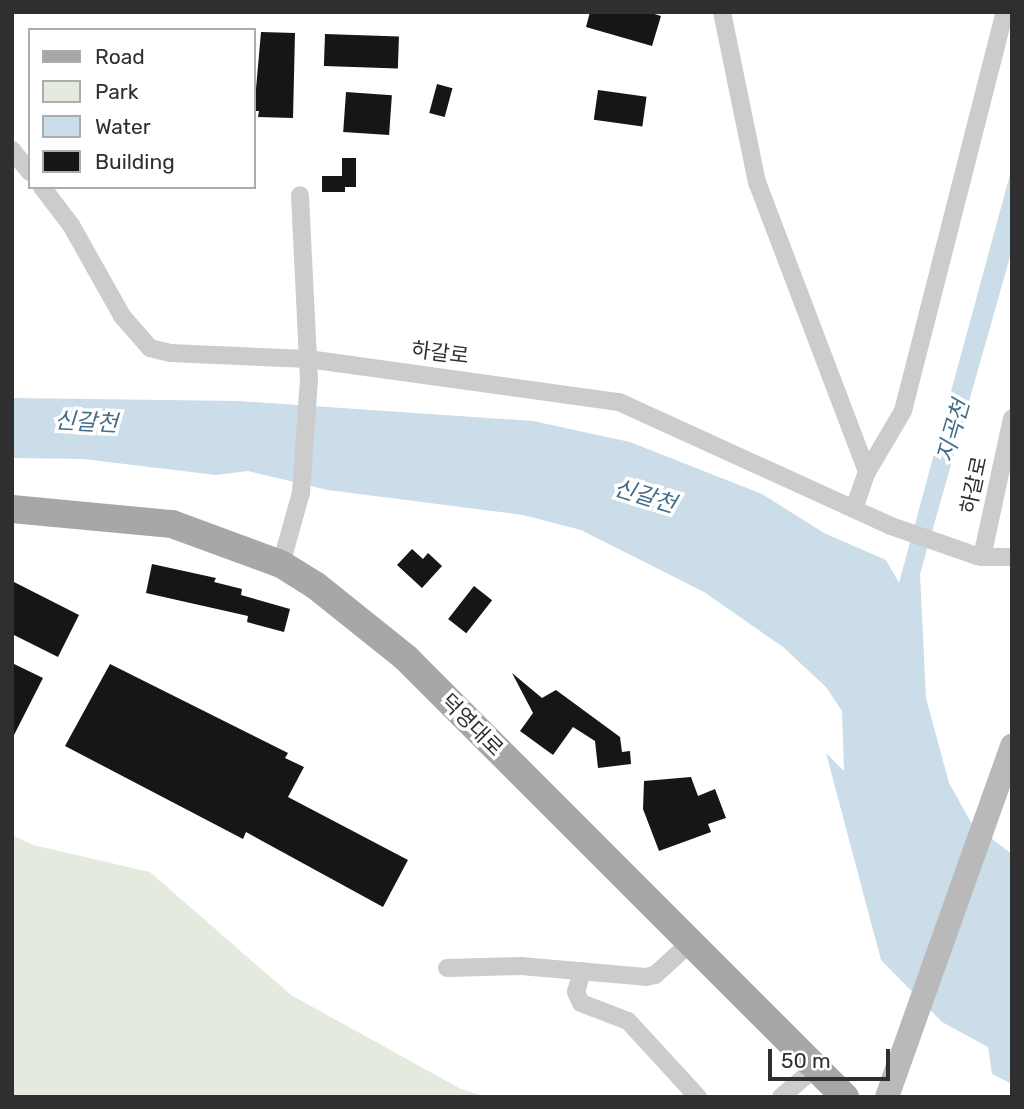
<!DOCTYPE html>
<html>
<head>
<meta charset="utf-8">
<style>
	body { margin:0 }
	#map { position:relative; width:1024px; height:1109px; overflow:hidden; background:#fff; font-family:Rubik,"Noto Sans KR",sans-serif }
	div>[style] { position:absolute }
	.green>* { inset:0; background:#e4ebde }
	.water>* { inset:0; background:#cbdde9 }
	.building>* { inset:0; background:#161616; transform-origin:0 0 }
	.street>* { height:18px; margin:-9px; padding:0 9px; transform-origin:9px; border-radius:9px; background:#ccc }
	.secondary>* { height:24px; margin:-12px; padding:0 12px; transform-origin:12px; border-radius:12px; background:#b9b9b9 }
	.primary>* { height:28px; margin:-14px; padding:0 14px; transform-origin:14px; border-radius:14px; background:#a7a7a7 }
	span { translate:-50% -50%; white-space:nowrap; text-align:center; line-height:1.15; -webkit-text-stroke:7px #fff; paint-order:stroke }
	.street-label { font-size:21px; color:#2f2f2f }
	.water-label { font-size:23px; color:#436e8a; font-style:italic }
	.frame { position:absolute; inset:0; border:14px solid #2f2f2f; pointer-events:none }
	.legend { position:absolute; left:28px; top:28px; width:228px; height:161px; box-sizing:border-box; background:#fff; border:2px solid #acacac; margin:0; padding:9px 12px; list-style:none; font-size:21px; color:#2f2f2f }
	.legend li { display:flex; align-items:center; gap:14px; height:35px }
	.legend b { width:35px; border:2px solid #acacac }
	.scale { position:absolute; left:768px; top:1049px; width:122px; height:32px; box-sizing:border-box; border:4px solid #2f2f2f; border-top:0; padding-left:9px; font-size:21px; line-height:24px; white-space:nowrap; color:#2f2f2f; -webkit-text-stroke:5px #fff; paint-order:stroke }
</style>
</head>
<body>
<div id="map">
	<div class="green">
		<div style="clip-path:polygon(12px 835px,33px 845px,150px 872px,291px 995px,461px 1089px,487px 1097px,12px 1097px)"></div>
	</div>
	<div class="water">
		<div style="clip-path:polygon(1012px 167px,1012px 250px,920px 574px,926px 698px,949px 783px,972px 824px,1012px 854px,1012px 1084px,992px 1074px,988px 1047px,942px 1022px,881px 960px,826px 753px,844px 771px,842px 711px,826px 687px,783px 647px,704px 592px,581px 530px,523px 515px,328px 490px,248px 471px,216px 475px,83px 459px,12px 458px,12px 398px,239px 401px,533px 421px,630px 442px,762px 494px,824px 533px,886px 560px,899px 583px)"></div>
	</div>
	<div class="building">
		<div style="clip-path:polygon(590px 12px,648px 12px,661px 16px,652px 46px,586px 27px)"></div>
		<div style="clip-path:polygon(261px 32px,295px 33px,293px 118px,258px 117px,259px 111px,254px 111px)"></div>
		<div style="left:325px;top:34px;width:74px;height:32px;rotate:2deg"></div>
		<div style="left:437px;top:84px;width:16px;height:30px;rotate:15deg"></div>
		<div style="left:598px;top:90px;width:49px;height:30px;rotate:8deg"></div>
		<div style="left:346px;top:92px;width:46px;height:40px;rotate:4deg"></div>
		<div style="clip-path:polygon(342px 158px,356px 158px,356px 187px,345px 187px,345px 192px,322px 192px,322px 176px,342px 176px)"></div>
		<div style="clip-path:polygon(412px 549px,423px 559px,428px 553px,442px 566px,422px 588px,397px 565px)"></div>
		<div style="clip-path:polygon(152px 564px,216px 578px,214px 582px,242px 589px,241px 595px,290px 609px,284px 632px,247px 622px,248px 616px,146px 593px)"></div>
		<div style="clip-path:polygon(12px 581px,79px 615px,58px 657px,12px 634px)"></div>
		<div style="left:474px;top:586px;width:23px;height:42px;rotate:38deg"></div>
		<div style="clip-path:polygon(12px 663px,43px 678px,12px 739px)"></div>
		<div style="clip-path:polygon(110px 664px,288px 753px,285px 758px,304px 767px,288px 797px,408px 860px,383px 907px,246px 832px,243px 839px,65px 746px)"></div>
		<div style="clip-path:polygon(512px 673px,542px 698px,556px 690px,620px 737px,622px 752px,630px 751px,631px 764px,598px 768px,595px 741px,573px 727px,553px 755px,520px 731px,533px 713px)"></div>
		<div style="clip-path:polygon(691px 777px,698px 796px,715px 789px,726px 818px,708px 824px,711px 832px,659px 851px,643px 809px,644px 781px)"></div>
	</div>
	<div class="street">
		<div style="left:722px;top:12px;width:174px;rotate:78.4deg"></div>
		<div style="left:757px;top:182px;width:310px;rotate:69.2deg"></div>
		<div style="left:12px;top:150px;width:28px;rotate:51deg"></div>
		<div style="left:42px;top:187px;width:48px;rotate:52.7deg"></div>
		<div style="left:71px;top:225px;width:104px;rotate:60.7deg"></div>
		<div style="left:122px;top:316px;width:43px;rotate:48.8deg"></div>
		<div style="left:150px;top:348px;width:21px;rotate:14deg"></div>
		<div style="left:170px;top:353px;width:138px;rotate:2.5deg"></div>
		<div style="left:308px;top:359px;width:314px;rotate:7.9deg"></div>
		<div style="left:619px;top:402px;width:299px;rotate:24.5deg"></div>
		<div style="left:891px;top:526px;width:91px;rotate:19.2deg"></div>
		<div style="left:977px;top:556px;width:5px;rotate:11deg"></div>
		<div style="left:982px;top:557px;width:142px;rotate:-77.8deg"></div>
		<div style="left:854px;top:509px;width:39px;rotate:-71deg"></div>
		<div style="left:867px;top:472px;width:71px;rotate:-59.5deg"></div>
		<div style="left:903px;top:411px;width:412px;rotate:-75.7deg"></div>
		<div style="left:982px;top:557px;width:30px"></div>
		<div style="left:281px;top:564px;width:74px;rotate:-74.3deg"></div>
		<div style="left:301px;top:493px;width:113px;rotate:-86deg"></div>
		<div style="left:309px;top:380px;width:185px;rotate:-92.8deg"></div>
		<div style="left:447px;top:968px;width:74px;rotate:-1.5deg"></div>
		<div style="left:521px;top:966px;width:125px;rotate:5deg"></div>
		<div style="left:646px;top:977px;width:9px;rotate:-13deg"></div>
		<div style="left:655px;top:975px;width:46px;rotate:-42.4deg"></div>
		<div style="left:582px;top:971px;width:22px;rotate:106deg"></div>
		<div style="left:576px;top:992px;width:12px;rotate:66deg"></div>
		<div style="left:581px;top:1003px;width:50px;rotate:21deg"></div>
		<div style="left:628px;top:1021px;width:103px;rotate:47.4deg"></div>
		<div style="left:781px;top:1097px;width:45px;rotate:-40.5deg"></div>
	</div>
	<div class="secondary">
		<div style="left:887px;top:1097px;width:373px;rotate:-70.4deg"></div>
	</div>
	<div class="primary">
		<div style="left:12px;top:509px;width:161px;rotate:5.4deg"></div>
		<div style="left:172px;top:524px;width:116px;rotate:20.2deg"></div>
		<div style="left:281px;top:564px;width:40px;rotate:32deg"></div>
		<div style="left:315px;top:585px;width:117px;rotate:38.7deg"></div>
		<div style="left:406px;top:658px;width:621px;rotate:45deg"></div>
	</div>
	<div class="street-label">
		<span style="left:440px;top:353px;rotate:7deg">하갈로</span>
		<span style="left:974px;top:485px;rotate:-78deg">하갈로</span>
		<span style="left:472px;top:725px;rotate:45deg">덕영대로</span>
	</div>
	<div class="water-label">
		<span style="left:86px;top:422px;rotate:3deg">신갈천</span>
		<span style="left:953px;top:431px;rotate:-74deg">지곡천</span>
		<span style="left:645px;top:496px;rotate:17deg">신갈천</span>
	</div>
	<div class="frame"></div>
	<ul class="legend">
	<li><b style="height:9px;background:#a7a7a7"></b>Road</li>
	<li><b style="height:19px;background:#e4ebde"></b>Park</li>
	<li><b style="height:19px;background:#cbdde9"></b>Water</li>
	<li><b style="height:19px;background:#161616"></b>Building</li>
	</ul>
	<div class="scale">50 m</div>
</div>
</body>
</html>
